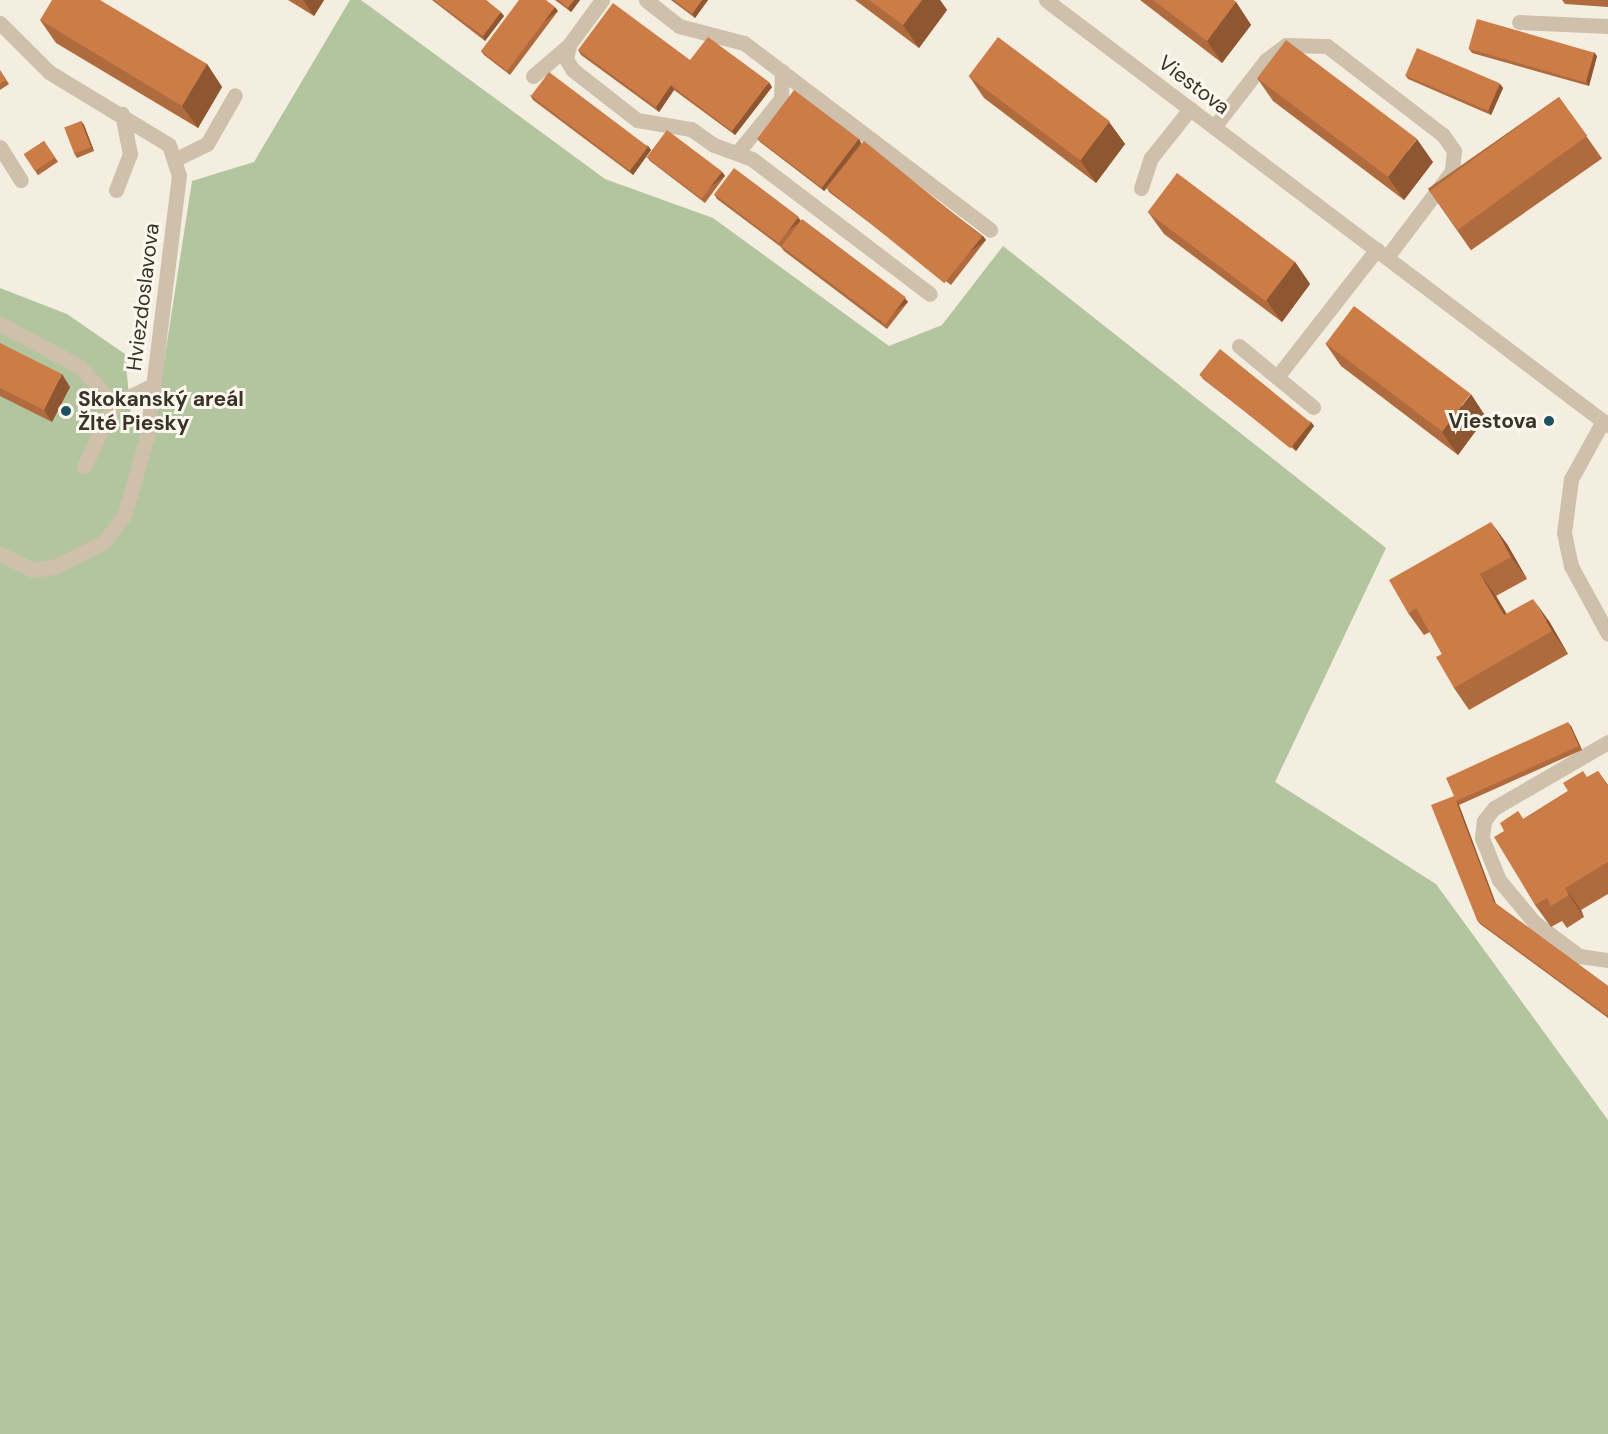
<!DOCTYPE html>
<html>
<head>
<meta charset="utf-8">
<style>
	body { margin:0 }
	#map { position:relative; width:1608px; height:1434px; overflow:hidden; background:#f4eee0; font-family:"DM Sans",sans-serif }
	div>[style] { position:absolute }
	.green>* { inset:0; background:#b2c59f }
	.service>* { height:15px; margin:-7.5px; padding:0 7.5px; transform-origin:7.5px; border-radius:7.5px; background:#cec0ab }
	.minor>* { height:15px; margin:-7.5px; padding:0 7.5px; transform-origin:7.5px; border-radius:7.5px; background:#cec0ab }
	.wall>* { inset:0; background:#af6b3d; transform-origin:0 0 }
	.shaded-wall>* { inset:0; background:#8e5732; transform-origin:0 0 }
	.building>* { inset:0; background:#cb7c47; transform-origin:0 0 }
	.dots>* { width:16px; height:16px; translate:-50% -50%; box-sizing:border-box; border:3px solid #fbf7ed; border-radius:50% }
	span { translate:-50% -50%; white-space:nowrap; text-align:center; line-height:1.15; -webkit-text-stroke:6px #fbf7ed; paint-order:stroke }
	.street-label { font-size:21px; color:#3b322a }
	.poi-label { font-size:21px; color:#3b322a; font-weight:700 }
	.left { translate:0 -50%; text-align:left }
	.right { translate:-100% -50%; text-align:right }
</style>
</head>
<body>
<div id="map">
	<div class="green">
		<div style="clip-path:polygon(350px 0,361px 0,605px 179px,713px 218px,889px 346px,942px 325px,1003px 246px,1386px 548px,1275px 782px,1436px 884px,1608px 1120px,1608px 1434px,0 1434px,0 288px,67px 314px,125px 354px,132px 426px,155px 420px,192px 181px,254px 162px)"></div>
	</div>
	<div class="service">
		<div style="left:602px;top:0;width:56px;rotate:126.3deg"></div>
		<div style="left:569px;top:45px;width:14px;rotate:102deg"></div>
		<div style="left:566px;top:59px;width:13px;rotate:58deg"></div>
		<div style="left:573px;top:70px;width:81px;rotate:38deg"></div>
		<div style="left:637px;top:120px;width:55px;rotate:9.5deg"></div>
		<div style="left:691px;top:129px;width:28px;rotate:35deg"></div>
		<div style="left:714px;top:145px;width:40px;rotate:20.2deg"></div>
		<div style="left:752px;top:159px;width:223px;rotate:37.2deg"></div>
		<div style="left:646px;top:0;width:42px;rotate:38.2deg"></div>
		<div style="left:679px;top:26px;width:67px;rotate:14.7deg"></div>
		<div style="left:744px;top:43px;width:309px;rotate:37.2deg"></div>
		<div style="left:1519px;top:22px;width:89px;rotate:2.6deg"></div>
		<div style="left:0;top:23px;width:69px;rotate:45deg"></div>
		<div style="left:49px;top:72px;width:140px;rotate:31.3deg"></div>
		<div style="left:169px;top:145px;width:32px;rotate:72deg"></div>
		<div style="left:179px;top:175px;width:263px;rotate:97deg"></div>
		<div style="left:147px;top:436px;width:83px;rotate:106deg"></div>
		<div style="left:124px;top:516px;width:33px;rotate:128deg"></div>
		<div style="left:104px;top:542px;width:56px;rotate:153.4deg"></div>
		<div style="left:54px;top:567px;width:21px;rotate:172deg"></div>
		<div style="left:33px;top:570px;width:37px;rotate:-154deg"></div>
		<div style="left:533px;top:76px;width:48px;rotate:-40.7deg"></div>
		<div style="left:1214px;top:127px;width:85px;rotate:-52.2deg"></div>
		<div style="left:1266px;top:60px;width:25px;rotate:-37deg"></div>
		<div style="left:1286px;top:45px;width:41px;rotate:1.4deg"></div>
		<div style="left:1327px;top:46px;width:146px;rotate:37.5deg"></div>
		<div style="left:1443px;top:135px;width:19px;rotate:55deg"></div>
		<div style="left:1454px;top:151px;width:20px;rotate:96deg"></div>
		<div style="left:1452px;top:171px;width:108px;rotate:127.1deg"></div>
		<div style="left:0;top:147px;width:39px;rotate:58deg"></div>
		<div style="left:737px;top:153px;width:70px;rotate:-50.8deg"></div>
		<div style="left:781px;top:99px;width:28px;rotate:-88deg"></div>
		<div style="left:176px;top:159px;width:34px;rotate:-26deg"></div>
		<div style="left:207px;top:144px;width:56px;rotate:-60.3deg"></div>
		<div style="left:1141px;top:188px;width:32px;rotate:-72deg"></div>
		<div style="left:1151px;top:158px;width:63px;rotate:-51.5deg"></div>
		<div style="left:116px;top:190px;width:39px;rotate:-69deg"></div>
		<div style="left:130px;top:154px;width:41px;rotate:-101.3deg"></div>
		<div style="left:0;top:324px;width:89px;rotate:28deg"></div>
		<div style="left:79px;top:366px;width:52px;rotate:47.4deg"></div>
		<div style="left:1239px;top:346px;width:96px;rotate:39.5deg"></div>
		<div style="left:1277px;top:377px;width:162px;rotate:-52deg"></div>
		<div style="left:1603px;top:421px;width:66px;rotate:118.9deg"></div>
		<div style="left:1571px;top:479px;width:54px;rotate:97.4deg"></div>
		<div style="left:1564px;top:533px;width:34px;rotate:78deg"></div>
		<div style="left:1571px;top:566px;width:77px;rotate:61.4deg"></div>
		<div style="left:84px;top:466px;width:69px;rotate:-64.2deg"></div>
		<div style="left:114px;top:404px;width:43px;rotate:-26deg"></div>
		<div style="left:1608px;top:742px;width:132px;rotate:149.9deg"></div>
		<div style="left:1494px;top:808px;width:16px;rotate:128deg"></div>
		<div style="left:1484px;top:821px;width:17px;rotate:97deg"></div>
		<div style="left:1482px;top:838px;width:45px;rotate:68deg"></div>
		<div style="left:1499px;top:880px;width:55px;rotate:50.2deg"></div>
		<div style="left:1534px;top:922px;width:56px;rotate:37.1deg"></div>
		<div style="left:1579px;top:956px;width:29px;rotate:8deg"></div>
	</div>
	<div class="minor">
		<div style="left:1046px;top:0;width:705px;rotate:37.1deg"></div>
	</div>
	<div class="wall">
		<div style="clip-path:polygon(288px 0,324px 0,314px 16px)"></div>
		<div style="clip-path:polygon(432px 0,486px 0,504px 16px,485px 41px)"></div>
		<div style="clip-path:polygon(555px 0,580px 0,571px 12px)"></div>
		<div style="clip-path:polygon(671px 0,708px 0,695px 18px)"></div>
		<div style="clip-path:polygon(855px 0,940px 0,947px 10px,919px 48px)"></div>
		<div style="clip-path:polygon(1140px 0,1233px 0,1236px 2px,1251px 25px,1222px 63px)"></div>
		<div style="clip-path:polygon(1562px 0,1608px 0,1608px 7px,1565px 4px)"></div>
		<div style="clip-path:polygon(558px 11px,510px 75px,484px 55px,481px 51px)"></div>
		<div style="clip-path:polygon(40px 20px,207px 64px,222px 87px,198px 128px,56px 43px)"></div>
		<div style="clip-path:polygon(1469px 49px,1597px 56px,1589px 86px,1472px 53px)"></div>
		<div style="clip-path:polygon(578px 50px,690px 60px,772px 87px,735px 135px,674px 90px,659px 112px,581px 55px)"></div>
		<div style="clip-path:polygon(0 70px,9px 84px,0 90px)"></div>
		<div style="clip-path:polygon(1405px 75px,1500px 84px,1503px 88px,1491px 115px,1408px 79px)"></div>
		<div style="clip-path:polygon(969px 76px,1109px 122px,1125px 144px,1096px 183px,984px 98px)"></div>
		<div style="clip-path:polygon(1257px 78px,1433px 162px,1404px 200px,1273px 101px)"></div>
		<div style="clip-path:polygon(530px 95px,648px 146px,651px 150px,633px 175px,533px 100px)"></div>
		<div style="left:1559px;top:97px;width:75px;height:160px;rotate:55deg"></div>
		<div style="clip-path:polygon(81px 121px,84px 125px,94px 151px,77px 158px,74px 153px)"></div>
		<div style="clip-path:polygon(757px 138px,859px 139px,861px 143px,983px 236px,986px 240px,951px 285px,829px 192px,827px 188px,824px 191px,760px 142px)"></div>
		<div style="left:44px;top:141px;width:25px;height:24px;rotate:56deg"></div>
		<div style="clip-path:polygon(647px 157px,722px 172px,725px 176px,705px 203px,650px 161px)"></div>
		<div style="clip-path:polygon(714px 194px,800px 221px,908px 302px,887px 329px,784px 251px,781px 247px,717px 199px)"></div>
		<div style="clip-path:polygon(1148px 212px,1295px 262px,1310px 284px,1282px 322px,1164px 234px)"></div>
		<div style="clip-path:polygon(0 343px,70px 387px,52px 422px,0 396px)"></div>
		<div style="clip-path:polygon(1325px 343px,1486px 417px,1458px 455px,1341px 366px)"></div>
		<div style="clip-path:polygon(1200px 375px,1311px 422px,1314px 426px,1296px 451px,1203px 379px)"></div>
		<div style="clip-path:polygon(1507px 544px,1527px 579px,1496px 596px,1507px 614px,1549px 621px,1568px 654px,1469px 710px,1454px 688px,1442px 654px,1430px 632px,1424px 635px,1408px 613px)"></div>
		<div style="clip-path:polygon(1571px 726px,1582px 750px,1459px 805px,1496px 904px,1608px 986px,1608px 1018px,1480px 924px,1477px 920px,1454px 796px)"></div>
		<div style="clip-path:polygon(1598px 771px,1608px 785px,1608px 894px,1581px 910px,1584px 917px,1567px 928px,1562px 921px,1551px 927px,1535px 905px,1518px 811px,1523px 819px,1568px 791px,1588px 777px)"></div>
	</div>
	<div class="shaded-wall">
		<div style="clip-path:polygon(303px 0,324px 0,314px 16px)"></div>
		<div style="clip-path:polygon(574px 0,580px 0,571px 12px,568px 8px)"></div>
		<div style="clip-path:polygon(702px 0,708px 0,695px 18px,692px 14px)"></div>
		<div style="clip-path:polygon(922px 0,940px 0,947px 10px,919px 48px,903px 25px)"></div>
		<div style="clip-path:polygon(1236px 2px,1251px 25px,1222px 63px,1207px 41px)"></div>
		<div style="left:555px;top:7px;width:5px;height:80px;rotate:53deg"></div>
		<div style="clip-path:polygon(501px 12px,504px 16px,485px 41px,483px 36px)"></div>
		<div style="clip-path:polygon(1594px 52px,1597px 56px,1589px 86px,1586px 81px)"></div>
		<div style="clip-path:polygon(207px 64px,222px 87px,198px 128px,182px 106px)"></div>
		<div style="clip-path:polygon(769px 82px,772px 87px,735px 135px,732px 131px)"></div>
		<div style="clip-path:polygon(1500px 84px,1503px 88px,1491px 115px,1488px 110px)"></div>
		<div style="clip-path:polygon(671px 85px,674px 90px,659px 112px,656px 107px)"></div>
		<div style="clip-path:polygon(81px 121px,84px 125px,94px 151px,91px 147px)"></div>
		<div style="clip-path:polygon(1109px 122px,1125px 144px,1096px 183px,1080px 160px)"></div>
		<div style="clip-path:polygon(859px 139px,861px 143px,824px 191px,821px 187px)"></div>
		<div style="clip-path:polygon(1417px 139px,1433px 162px,1404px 200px,1388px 177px)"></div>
		<div style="clip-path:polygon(648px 146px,651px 150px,633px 175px,630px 170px)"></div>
		<div style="left:722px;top:172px;width:5px;height:34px;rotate:53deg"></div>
		<div style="left:798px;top:217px;width:5px;height:33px;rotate:53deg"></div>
		<div style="left:983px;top:236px;width:5px;height:57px;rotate:53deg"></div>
		<div style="clip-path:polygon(1295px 262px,1310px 284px,1282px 322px,1266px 300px)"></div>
		<div style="left:905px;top:298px;width:5px;height:34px;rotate:53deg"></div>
		<div style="clip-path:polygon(62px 374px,70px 387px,52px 422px,44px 410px)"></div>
		<div style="clip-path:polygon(1471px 394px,1486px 417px,1458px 455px,1442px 432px)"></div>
		<div style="clip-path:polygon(1311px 422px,1314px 426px,1296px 451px,1293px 446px)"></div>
		<div style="clip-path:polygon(1491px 522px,1507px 544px,1527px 579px,1511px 557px)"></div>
		<div style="clip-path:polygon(1480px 574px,1496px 596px,1520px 638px,1504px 615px)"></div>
		<div style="clip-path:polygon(1533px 599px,1549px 621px,1568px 654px,1552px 631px)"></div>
		<div style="clip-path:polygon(1568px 722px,1571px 726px,1582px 750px,1579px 746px)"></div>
		<div style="clip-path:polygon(1456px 801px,1459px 805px,1497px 907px,1494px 902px)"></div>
		<div style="clip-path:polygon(1565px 888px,1581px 910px,1584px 917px,1569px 895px)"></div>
	</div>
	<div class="building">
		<div style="clip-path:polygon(52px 0,100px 0,207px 64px,182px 106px,40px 20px)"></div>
		<div style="clip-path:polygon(434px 0,486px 0,501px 12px,483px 36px)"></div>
		<div style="clip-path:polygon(519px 0,546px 0,555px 7px,507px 71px,481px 51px)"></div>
		<div style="clip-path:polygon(558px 0,574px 0,568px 8px)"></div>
		<div style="clip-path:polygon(674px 0,702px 0,692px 14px)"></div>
		<div style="clip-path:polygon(869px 0,922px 0,903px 25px)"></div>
		<div style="clip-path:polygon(1153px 0,1233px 0,1236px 2px,1207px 41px)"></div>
		<div style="clip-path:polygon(613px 3px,690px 60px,708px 37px,769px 82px,732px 131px,671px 85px,656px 107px,578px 50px)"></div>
		<div style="left:1477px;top:19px;width:122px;height:31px;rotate:16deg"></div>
		<div style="left:998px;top:37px;width:140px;height:49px;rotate:37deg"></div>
		<div style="left:1286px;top:40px;width:164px;height:48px;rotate:37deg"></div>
		<div style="left:1417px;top:48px;width:90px;height:30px;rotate:23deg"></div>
		<div style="clip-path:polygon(0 71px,6px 80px,0 84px)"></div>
		<div style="left:549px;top:72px;width:124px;height:30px;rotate:37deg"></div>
		<div style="left:794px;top:90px;width:81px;height:61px;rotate:37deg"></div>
		<div style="left:1559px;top:97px;width:48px;height:160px;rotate:54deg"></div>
		<div style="left:81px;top:121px;width:28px;height:18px;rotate:69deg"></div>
		<div style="left:667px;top:130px;width:69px;height:34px;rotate:37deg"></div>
		<div style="left:44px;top:141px;width:20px;height:24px;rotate:57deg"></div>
		<div style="left:864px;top:141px;width:152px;height:60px;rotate:39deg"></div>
		<div style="left:734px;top:168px;width:81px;height:33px;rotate:37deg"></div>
		<div style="left:1177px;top:173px;width:148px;height:49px;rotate:37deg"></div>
		<div style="left:802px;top:219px;width:130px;height:34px;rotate:37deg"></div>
		<div style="left:1354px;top:306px;width:146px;height:47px;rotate:37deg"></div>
		<div style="clip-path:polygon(0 343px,62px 374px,44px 410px,0 388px)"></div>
		<div style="left:1220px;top:349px;width:117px;height:33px;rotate:39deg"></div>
		<div style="clip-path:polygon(1491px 522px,1511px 557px,1480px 574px,1504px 615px,1533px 599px,1552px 631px,1454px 688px,1436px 657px,1442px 654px,1416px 608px,1408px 613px,1389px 580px)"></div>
		<div style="clip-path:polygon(1568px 722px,1579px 746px,1456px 801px,1494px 902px,1608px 986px,1608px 1016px,1477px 920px,1431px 805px,1454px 796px,1446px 778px)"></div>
		<div style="clip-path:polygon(1583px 771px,1587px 777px,1598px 771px,1608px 787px,1608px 862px,1565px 888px,1569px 895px,1551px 906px,1547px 898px,1535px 905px,1494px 837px,1504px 831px,1500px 823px,1518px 811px,1523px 819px,1568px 791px,1563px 783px)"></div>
	</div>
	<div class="dots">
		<div style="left:66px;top:411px;background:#1d5160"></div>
		<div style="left:1549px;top:421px;background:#1d5160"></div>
	</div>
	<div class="street-label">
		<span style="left:1194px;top:85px;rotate:37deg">Viestova</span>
		<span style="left:143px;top:297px;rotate:-83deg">Hviezdoslavova</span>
	</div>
	<div class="poi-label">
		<span class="left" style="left:78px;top:411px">Skokanský areál<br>Žlté Piesky</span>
		<span class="right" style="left:1537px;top:421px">Viestova</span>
	</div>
</div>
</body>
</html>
